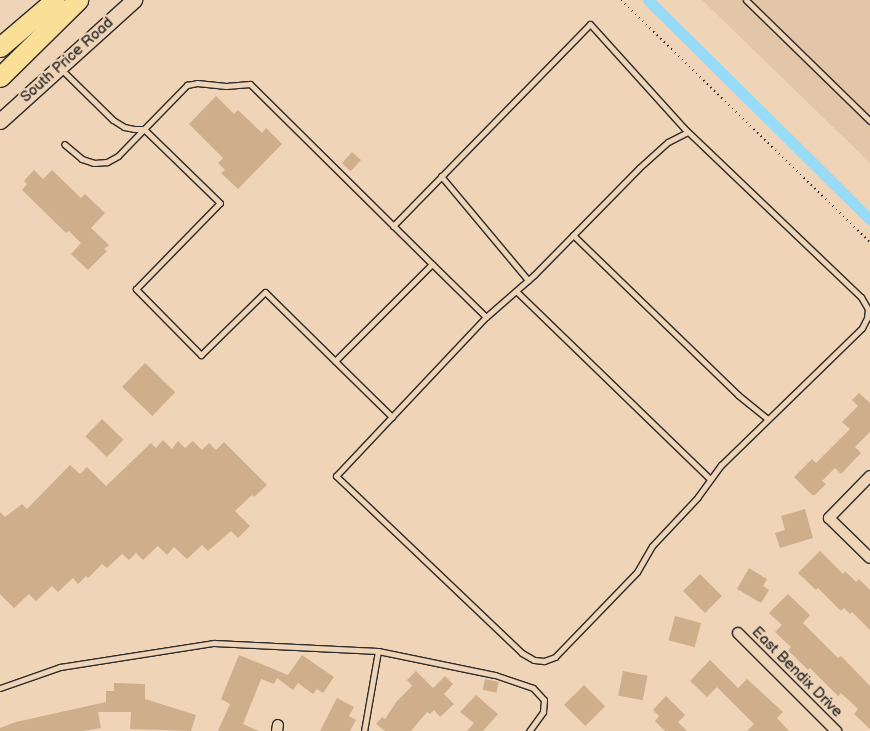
<!DOCTYPE html>
<html>
<head>
<meta charset="utf-8">
<style>
	body { margin:0 }
	#map { position:relative; width:870px; height:731px; overflow:hidden; background:#f0d4b7; font-family:"Balsamiq Sans",sans-serif }
	div>[style] { position:absolute }
	.built>* { inset:0; background:#e2c6a7 }
	.canal>* { height:11px; margin:-5.5px; padding:0 5.5px; transform-origin:5.5px; border-radius:5.5px; background:#96dbf8 }
	.building>* { inset:0; background:#cfae8c; transform-origin:0 0 }
	.path>* { height:2px; margin-top:-1px; transform-origin:0; background:repeating-linear-gradient(90deg,#2b2b2b 0 1px,transparent 0 5px) }
	.roads { filter:drop-shadow(1px 0 #2b2b2b) drop-shadow(-1px 0 #2b2b2b) drop-shadow(0 1px #2b2b2b) drop-shadow(0 -1px #2b2b2b) }
	.lane>* { height:5px; margin:-2.5px; padding:0 2.5px; transform-origin:2.5px; border-radius:2.5px; background:#f0d4b7 }
	.street>* { height:10px; margin:-5px; padding:0 5px; transform-origin:5px; border-radius:5px; background:#f0d4b7 }
	.secondary>* { height:15px; margin:-7.5px; padding:0 7.5px; transform-origin:7.5px; border-radius:7.5px; background:#f0d4b7 }
	.highway>* { height:19px; margin:-9.5px; padding:0 9.5px; transform-origin:9.5px; border-radius:9.5px; background:#fadf96 }
	span { translate:-50% -50%; white-space:nowrap; text-align:center; line-height:1.15; -webkit-text-stroke:4.5px #f0d4b7; paint-order:stroke }
	.street-label { font-size:15px; color:#2b2b2b }
</style>
</head>
<body>
<div id="map">
	<div class="built">
		<div style="clip-path:polygon(702px 0,870px 0,870px 163px,864px 157px)"></div>
	</div>
	<div class="canal">
		<div style="left:648px;top:0;width:313px;rotate:44.7deg"></div>
	</div>
	<div class="building">
		<div style="clip-path:polygon(216px 96px,234px 114px,238px 110px,262px 133px,266px 128px,282px 144px,238px 189px,221px 173px,225px 170px,218px 163px,223px 158px,189px 124px)"></div>
		<div style="left:352px;top:152px;width:12px;height:15px;rotate:42deg"></div>
		<div style="clip-path:polygon(34px 170px,43px 179px,52px 170px,81px 198px,85px 194px,105px 213px,91px 228px,109px 245px,104px 249px,107px 251px,88px 270px,71px 254px,81px 243px,69px 231px,66px 233px,22px 190px,27px 184px,24px 181px)"></div>
		<div style="left:145px;top:363px;width:42px;height:33px;rotate:44deg"></div>
		<div style="clip-path:polygon(859px 393px,870px 403px,870px 432px,855px 447px,861px 453px,841px 474px,835px 468px,822px 481px,826px 484px,815px 495px,812px 495px,794px 477px,812px 459px,816px 463px,850px 429px,842px 422px,858px 406px,852px 400px)"></div>
		<div style="left:102px;top:419px;width:30px;height:24px;rotate:44deg"></div>
		<div style="clip-path:polygon(163px 440px,172px 449px,178px 441px,185px 448px,193px 441px,202px 450px,209px 443px,216px 450px,224px 442px,267px 485px,254px 497px,252px 495px,235px 511px,250px 526px,238px 538px,231px 531px,208px 551px,202px 545px,187px 559px,174px 547px,167px 555px,158px 546px,143px 560px,136px 553px,129px 560px,122px 554px,107px 568px,102px 564px,88px 578px,86px 576px,78px 584px,73px 578px,58px 592px,52px 586px,36px 601px,29px 594px,14px 608px,0 594px,0 512px,5px 517px,22px 504px,27px 509px,70px 465px,80px 474px,87px 467px,106px 486px,151px 443px,156px 448px)"></div>
		<div style="clip-path:polygon(805px 509px,813px 538px,780px 548px,775px 533px,785px 530px,781px 516px)"></div>
		<div style="clip-path:polygon(820px 551px,843px 574px,845px 571px,856px 582px,859px 579px,870px 590px,870px 630px,852px 612px,850px 614px,844px 608px,841px 611px,818px 588px,816px 590px,798px 573px)"></div>
		<div style="clip-path:polygon(749px 568px,767px 579px,763px 586px,769px 590px,761px 603px,737px 589px)"></div>
		<div style="left:700px;top:574px;width:31px;height:24px;rotate:45deg"></div>
		<div style="clip-path:polygon(788px 594px,810px 615px,803px 623px,838px 658px,841px 656px,870px 686px,870px 729px,854px 714px,858px 709px,841px 693px,838px 696px,810px 668px,808px 670px,788px 650px,791px 647px,775px 632px,782px 625px,769px 613px)"></div>
		<div style="left:675px;top:616px;width:27px;height:25px;rotate:15deg"></div>
		<div style="clip-path:polygon(239px 655px,288px 675px,302px 655px,334px 677px,323px 693px,317px 689px,313px 694px,298px 683px,293px 690px,277px 678px,274px 684px,261px 679px,243px 724px,259px 731px,218px 731px,230px 704px,221px 699px)"></div>
		<div style="clip-path:polygon(710px 660px,738px 688px,747px 679px,783px 712px,777px 718px,789px 731px,747px 731px,754px 724px,717px 687px,707px 697px,690px 681px)"></div>
		<div style="clip-path:polygon(416px 671px,433px 688px,445px 676px,453px 684px,444px 694px,454px 704px,440px 717px,434px 710px,430px 714px,427px 712px,411px 731px,385px 731px,376px 724px,382px 717px,385px 719px,397px 701px,412px 686px,407px 680px)"></div>
		<div style="left:623px;top:671px;width:25px;height:25px;rotate:11deg"></div>
		<div style="left:485px;top:679px;width:14px;height:11px;rotate:12deg"></div>
		<div style="clip-path:polygon(114px 683px,145px 684px,145px 699px,196px 715px,191px 731px,130px 729px,131px 712px,98px 712px,101px 728px,83px 731px,0 731px,0 728px,16px 722px,106px 702px,106px 691px,114px 691px)"></div>
		<div style="left:584px;top:685px;width:30px;height:28px;rotate:45deg"></div>
		<div style="clip-path:polygon(476px 695px,498px 714px,483px 731px,467px 731px,474px 723px,460px 712px)"></div>
		<div style="clip-path:polygon(666px 696px,685px 715px,678px 722px,687px 731px,665px 731px,655px 721px,659px 716px,653px 710px)"></div>
		<div style="clip-path:polygon(337px 698px,354px 707px,349px 716px,356px 720px,350px 731px,320px 731px)"></div>
	</div>
	<div class="path">
		<div style="left:621px;top:0;width:347px;rotate:44.2deg"></div>
	</div>
	<div class="roads">
		<div class="lane">
			<div style="left:746px;top:0;width:173px;rotate:44.3deg"></div>
			<div style="left:60px;top:68px;width:74px;rotate:44.5deg"></div>
			<div style="left:113px;top:120px;width:13px;rotate:32deg"></div>
			<div style="left:124px;top:127px;width:10px;rotate:11deg"></div>
			<div style="left:134px;top:129px;width:10px"></div>
			<div style="left:144px;top:129px;width:62px;rotate:-45.7deg"></div>
			<div style="left:187px;top:85px;width:10px;rotate:-11deg"></div>
			<div style="left:197px;top:83px;width:29px;rotate:6deg"></div>
			<div style="left:226px;top:86px;width:24px;rotate:-5deg"></div>
			<div style="left:250px;top:84px;width:256px;rotate:44.7deg"></div>
			<div style="left:432px;top:264px;width:137px;rotate:135deg"></div>
			<div style="left:335px;top:361px;width:98px;rotate:-135.4deg"></div>
			<div style="left:265px;top:292px;width:90px;rotate:135.5deg"></div>
			<div style="left:201px;top:355px;width:93px;rotate:-134.6deg"></div>
			<div style="left:136px;top:289px;width:120px;rotate:-45.7deg"></div>
			<div style="left:220px;top:203px;width:106px;rotate:-135.8deg"></div>
			<div style="left:144px;top:129px;width:37px;rotate:134deg"></div>
			<div style="left:118px;top:156px;width:13px;rotate:151deg"></div>
			<div style="left:107px;top:162px;width:13px;rotate:176deg"></div>
			<div style="left:94px;top:163px;width:13px;rotate:-162deg"></div>
			<div style="left:82px;top:159px;width:23px;rotate:-140deg"></div>
			<div style="left:441px;top:176px;width:136px;rotate:50.1deg"></div>
			<div style="left:393px;top:226px;width:282px;rotate:-45.7deg"></div>
			<div style="left:590px;top:24px;width:140px;rotate:47.9deg"></div>
			<div style="left:684px;top:128px;width:245px;rotate:43.7deg"></div>
			<div style="left:861px;top:297px;width:14px;rotate:60deg"></div>
			<div style="left:868px;top:309px;width:9px;rotate:96deg"></div>
			<div style="left:867px;top:318px;width:11px;rotate:117deg"></div>
			<div style="left:862px;top:328px;width:197px;rotate:135.8deg"></div>
			<div style="left:721px;top:465px;width:39px;rotate:126deg"></div>
			<div style="left:698px;top:497px;width:67px;rotate:133.2deg"></div>
			<div style="left:652px;top:546px;width:30px;rotate:120deg"></div>
			<div style="left:637px;top:572px;width:118px;rotate:134deg"></div>
			<div style="left:555px;top:657px;width:12px;rotate:160deg"></div>
			<div style="left:544px;top:661px;width:10px;rotate:-174deg"></div>
			<div style="left:534px;top:660px;width:14px;rotate:-150deg"></div>
			<div style="left:522px;top:653px;width:257px;rotate:-136.4deg"></div>
			<div style="left:336px;top:476px;width:219px;rotate:-46.7deg"></div>
			<div style="left:486px;top:317px;width:76px;rotate:-135.5deg"></div>
			<div style="left:573px;top:235px;width:230px;rotate:44.1deg"></div>
			<div style="left:738px;top:395px;width:38px;rotate:39deg"></div>
			<div style="left:516px;top:291px;width:270px;rotate:44.1deg"></div>
			<div style="left:486px;top:317px;width:64px;rotate:-41.2deg"></div>
			<div style="left:534px;top:275px;width:150px;rotate:-45.5deg"></div>
			<div style="left:639px;top:168px;width:39px;rotate:-42deg"></div>
			<div style="left:668px;top:142px;width:22px;rotate:-27deg"></div>
			<div style="left:335px;top:361px;width:80px;rotate:44.5deg"></div>
			<div style="left:378px;top:651px;width:119px;rotate:11.6deg"></div>
			<div style="left:495px;top:675px;width:40px;rotate:18.9deg"></div>
			<div style="left:533px;top:688px;width:16px;rotate:47deg"></div>
			<div style="left:544px;top:700px;width:12px;rotate:95deg"></div>
			<div style="left:543px;top:712px;width:24px;rotate:126deg"></div>
			<div style="left:0;top:688px;width:64px;rotate:-19.3deg"></div>
			<div style="left:60px;top:667px;width:156px;rotate:-8.9deg"></div>
			<div style="left:214px;top:643px;width:164px;rotate:2.8deg"></div>
			<div style="left:378px;top:651px;width:81px;rotate:99.9deg"></div>
		</div>
		<div class="street">
			<div style="left:870px;top:476px;width:59px;rotate:134.3deg"></div>
			<div style="left:829px;top:518px;width:57px;rotate:44.3deg"></div>
			<div style="left:738px;top:633px;width:139px;rotate:45deg"></div>
			<div style="left:277px;top:731px;width:6px;rotate:-81deg"></div>
		</div>
		<div class="secondary">
			<div style="left:0;top:121px;width:181px;rotate:-42.1deg"></div>
		</div>
		<div class="highway">
			<div style="left:0;top:47px;width:72px;rotate:-40.5deg"></div>
			<div style="left:0;top:77px;width:110px;rotate:-44.6deg"></div>
		</div>
	</div>
	<div class="street-label">
		<span style="left:67px;top:60px;rotate:-42deg">South Price Road</span>
		<span style="left:797px;top:672px;rotate:45deg">East Bendix Drive</span>
	</div>
</div>
</body>
</html>
